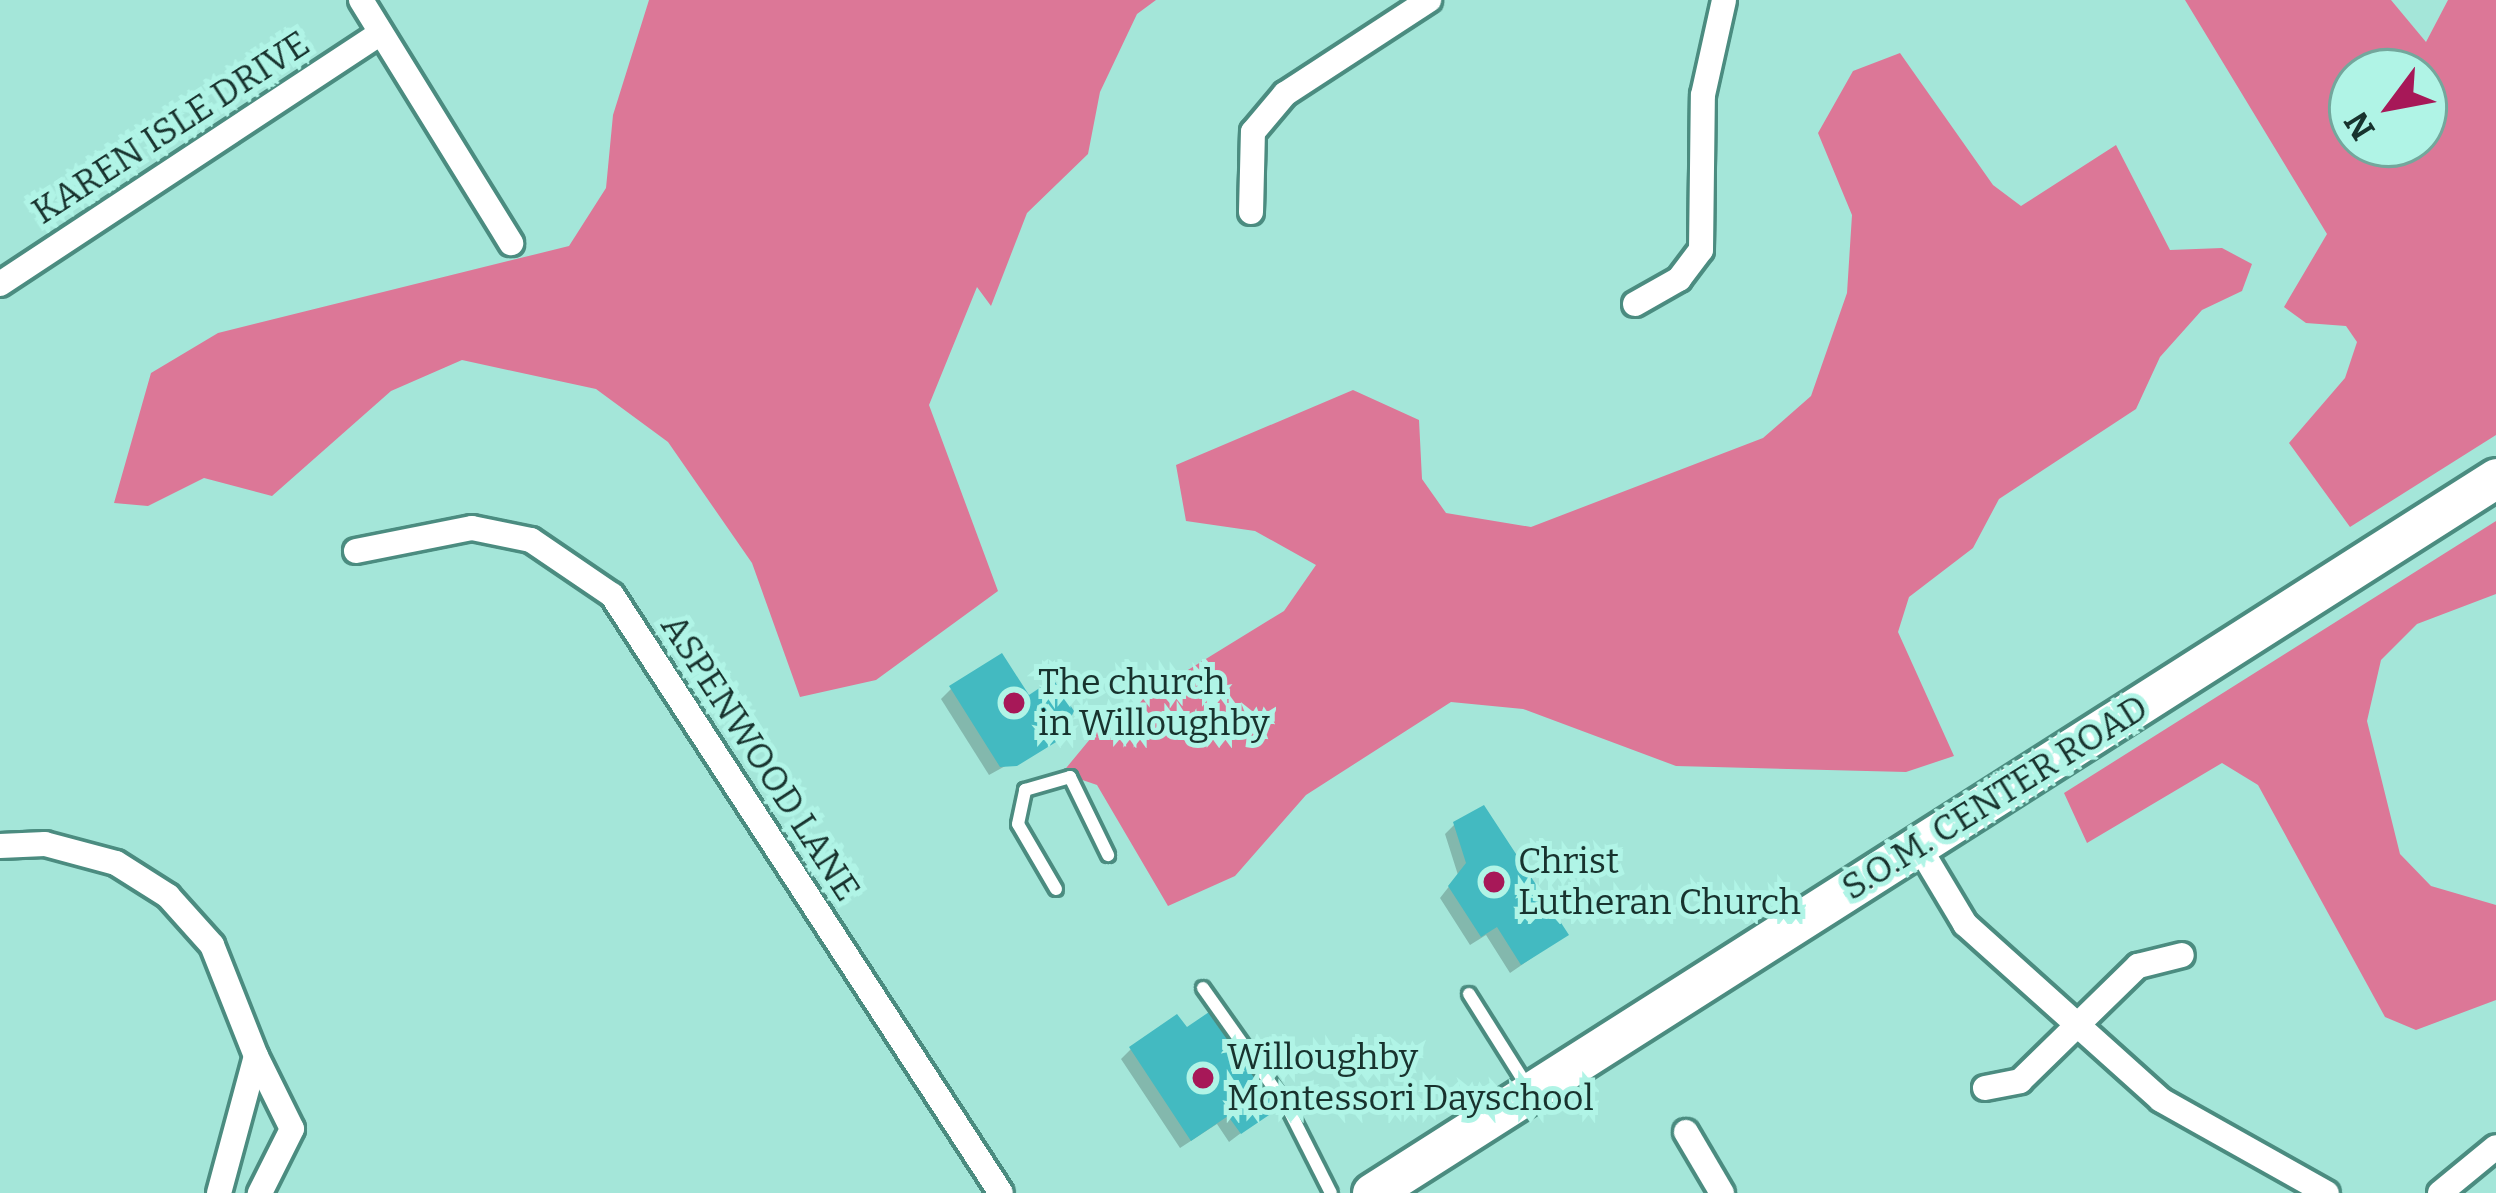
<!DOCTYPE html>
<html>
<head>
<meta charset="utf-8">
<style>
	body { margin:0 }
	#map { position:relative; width:2496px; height:1193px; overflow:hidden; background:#a4e6d9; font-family:Bitter,serif }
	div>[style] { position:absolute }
	.forest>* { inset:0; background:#dc7797 }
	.shadow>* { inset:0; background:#0003 }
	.building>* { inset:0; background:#43bac1 }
	.roads { filter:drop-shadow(3px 0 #4b8c80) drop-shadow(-3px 0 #4b8c80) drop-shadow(0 3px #4b8c80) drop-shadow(0 -3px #4b8c80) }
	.lane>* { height:12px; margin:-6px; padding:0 6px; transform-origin:6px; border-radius:6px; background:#fff }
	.street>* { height:24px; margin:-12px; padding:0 12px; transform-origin:12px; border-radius:12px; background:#fff }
	.primary>* { height:39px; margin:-19.5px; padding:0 19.5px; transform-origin:19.5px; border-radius:19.5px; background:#fff }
	.dots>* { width:33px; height:33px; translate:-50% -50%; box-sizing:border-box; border:6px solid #b0f4e6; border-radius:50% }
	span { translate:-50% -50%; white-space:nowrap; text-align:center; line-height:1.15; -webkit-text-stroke:10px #b0f4e6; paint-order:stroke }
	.street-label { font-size:36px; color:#18332e }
	.poi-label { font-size:36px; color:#18332e }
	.left { translate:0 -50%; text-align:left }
	.north { position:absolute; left:2328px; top:48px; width:120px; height:120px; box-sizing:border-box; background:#b0f4e6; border:3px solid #73a79c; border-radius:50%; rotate:238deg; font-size:33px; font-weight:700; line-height:48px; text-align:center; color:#18332e }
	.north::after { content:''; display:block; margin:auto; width:42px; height:54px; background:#a71858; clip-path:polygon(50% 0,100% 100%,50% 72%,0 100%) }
</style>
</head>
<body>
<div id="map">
	<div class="forest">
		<div style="clip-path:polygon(649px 0,1156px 0,1137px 14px,1100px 92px,1088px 154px,1027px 213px,991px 306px,977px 287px,929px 405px,998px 591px,876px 680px,800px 697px,752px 563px,668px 442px,596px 389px,462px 360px,391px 391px,272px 496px,204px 478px,148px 506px,114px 503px,151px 373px,218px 333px,569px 246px,606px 188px,613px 115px)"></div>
		<div style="clip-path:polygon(evenodd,2185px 0,2391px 0,2426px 42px,2448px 0,2496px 0,2496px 435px,2350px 527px,2289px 443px,2345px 378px,2357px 342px,2346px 326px,2306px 323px,2284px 307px,2327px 234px,2185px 0,2352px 72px,2424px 72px,2424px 144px,2352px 144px,2352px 72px)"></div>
		<div style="clip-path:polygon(1900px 53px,1993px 185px,2021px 206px,2116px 145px,2170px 250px,2222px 248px,2252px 264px,2242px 291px,2202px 310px,2160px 357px,2136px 409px,1999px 499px,1973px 548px,1909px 597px,1898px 632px,1954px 756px,1906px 772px,1676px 766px,1523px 709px,1451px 702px,1306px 795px,1235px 876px,1168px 906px,1097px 785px,1062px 773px,1105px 721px,1284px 611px,1316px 565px,1255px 531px,1186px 521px,1176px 465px,1353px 390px,1419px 420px,1422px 479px,1446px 513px,1531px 527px,1763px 438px,1811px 396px,1847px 293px,1852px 215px,1818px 133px,1853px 71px)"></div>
		<div style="clip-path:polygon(2496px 521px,2496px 594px,2417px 624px,2381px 660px,2367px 721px,2400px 854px,2431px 886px,2496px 905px,2496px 1000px,2416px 1030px,2385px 1017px,2258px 785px,2222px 763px,2087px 843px,2064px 793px)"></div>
	</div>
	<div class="shadow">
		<div style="clip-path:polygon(951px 689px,1058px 737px,989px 775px,941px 699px)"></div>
		<div style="clip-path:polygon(1455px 824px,1565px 935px,1510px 973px,1486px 935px,1470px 945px,1440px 898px,1458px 875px,1445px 834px)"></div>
		<div style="clip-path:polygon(1131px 1049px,1274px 1108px,1229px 1142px,1217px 1124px,1180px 1148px,1121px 1059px)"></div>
	</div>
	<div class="building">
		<div style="clip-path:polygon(1002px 653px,1029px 695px,1053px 679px,1074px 711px,1061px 739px,1017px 766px,1000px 767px,949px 686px)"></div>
		<div style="clip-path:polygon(1484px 805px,1569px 935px,1521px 965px,1497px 927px,1481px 937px,1448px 886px,1466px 863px,1453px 822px)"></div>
		<div style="clip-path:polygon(1212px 1010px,1278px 1109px,1241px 1134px,1228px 1116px,1191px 1141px,1129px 1047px,1177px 1014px,1187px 1027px)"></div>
	</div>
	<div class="roads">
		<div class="lane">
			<div style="left:1056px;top:889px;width:75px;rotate:-120.3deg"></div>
			<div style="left:1018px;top:824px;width:35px;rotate:-78deg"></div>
			<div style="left:1025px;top:790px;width:47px;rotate:-16.1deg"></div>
			<div style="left:1070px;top:777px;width:87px;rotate:64deg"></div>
			<div style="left:1203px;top:988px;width:147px;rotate:54.7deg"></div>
			<div style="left:1288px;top:1108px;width:95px;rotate:63.2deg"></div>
			<div style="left:1469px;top:994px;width:109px;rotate:57.8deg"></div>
		</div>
		<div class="street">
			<div style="left:361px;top:0;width:286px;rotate:58.3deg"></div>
			<div style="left:1251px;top:212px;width:80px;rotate:-88.6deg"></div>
			<div style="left:1253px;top:132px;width:50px;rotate:-49.9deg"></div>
			<div style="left:1285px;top:94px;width:172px;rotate:-33.1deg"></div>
			<div style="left:0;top:284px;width:456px;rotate:-33.4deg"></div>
			<div style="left:1635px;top:304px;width:51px;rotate:-29.6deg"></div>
			<div style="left:1679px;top:279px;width:36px;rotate:-53deg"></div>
			<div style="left:1701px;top:250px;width:155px;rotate:-89.3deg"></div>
			<div style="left:1703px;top:95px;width:97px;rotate:-77.5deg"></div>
			<div style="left:356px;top:551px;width:118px;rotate:-11.2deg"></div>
			<div style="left:472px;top:528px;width:60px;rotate:11.5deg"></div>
			<div style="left:531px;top:540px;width:98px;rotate:34.2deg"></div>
			<div style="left:612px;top:595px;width:713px;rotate:56.96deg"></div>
			<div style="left:0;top:846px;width:45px;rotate:-2.5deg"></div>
			<div style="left:45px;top:844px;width:73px;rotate:15deg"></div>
			<div style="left:116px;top:863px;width:62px;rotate:32.4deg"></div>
			<div style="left:168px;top:896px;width:66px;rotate:48.1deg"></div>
			<div style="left:212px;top:945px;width:119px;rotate:68.4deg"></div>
			<div style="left:256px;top:1056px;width:142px;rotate:105.1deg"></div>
			<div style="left:1919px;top:847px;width:90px;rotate:59.1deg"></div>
			<div style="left:1965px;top:924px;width:263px;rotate:41.9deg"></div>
			<div style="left:2161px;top:1100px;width:190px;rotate:29.3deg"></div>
			<div style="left:256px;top:1056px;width:81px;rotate:63.7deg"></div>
			<div style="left:292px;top:1129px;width:72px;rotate:116.6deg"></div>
			<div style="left:1985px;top:1088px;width:36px;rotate:-11deg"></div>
			<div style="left:2020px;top:1081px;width:165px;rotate:-44.3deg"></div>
			<div style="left:2138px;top:966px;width:45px;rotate:-14deg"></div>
			<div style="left:1686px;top:1132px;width:71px;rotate:59.5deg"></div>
			<div style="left:2440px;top:1193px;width:72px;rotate:-39.4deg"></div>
		</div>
		<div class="primary">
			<div style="left:1372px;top:1193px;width:1332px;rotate:-32.46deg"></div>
		</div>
	</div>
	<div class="dots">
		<div style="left:1014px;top:703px;background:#a71858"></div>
		<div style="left:1494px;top:882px;background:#a71858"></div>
		<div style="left:1203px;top:1078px;background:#a71858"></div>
	</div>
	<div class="street-label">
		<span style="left:171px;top:128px;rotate:-33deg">KAREN ISLE DRIVE</span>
		<span style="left:760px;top:758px;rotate:57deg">ASPENWOOD LANE</span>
		<span style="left:1995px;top:798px;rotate:-32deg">S.O.M. CENTER ROAD</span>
	</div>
	<div class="poi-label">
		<span class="left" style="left:1038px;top:703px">The church<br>in Willoughby</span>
		<span class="left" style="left:1518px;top:882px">Christ<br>Lutheran Church</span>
		<span class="left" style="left:1227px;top:1078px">Willoughby<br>Montessori Dayschool</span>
	</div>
	<div class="north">N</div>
</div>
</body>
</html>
